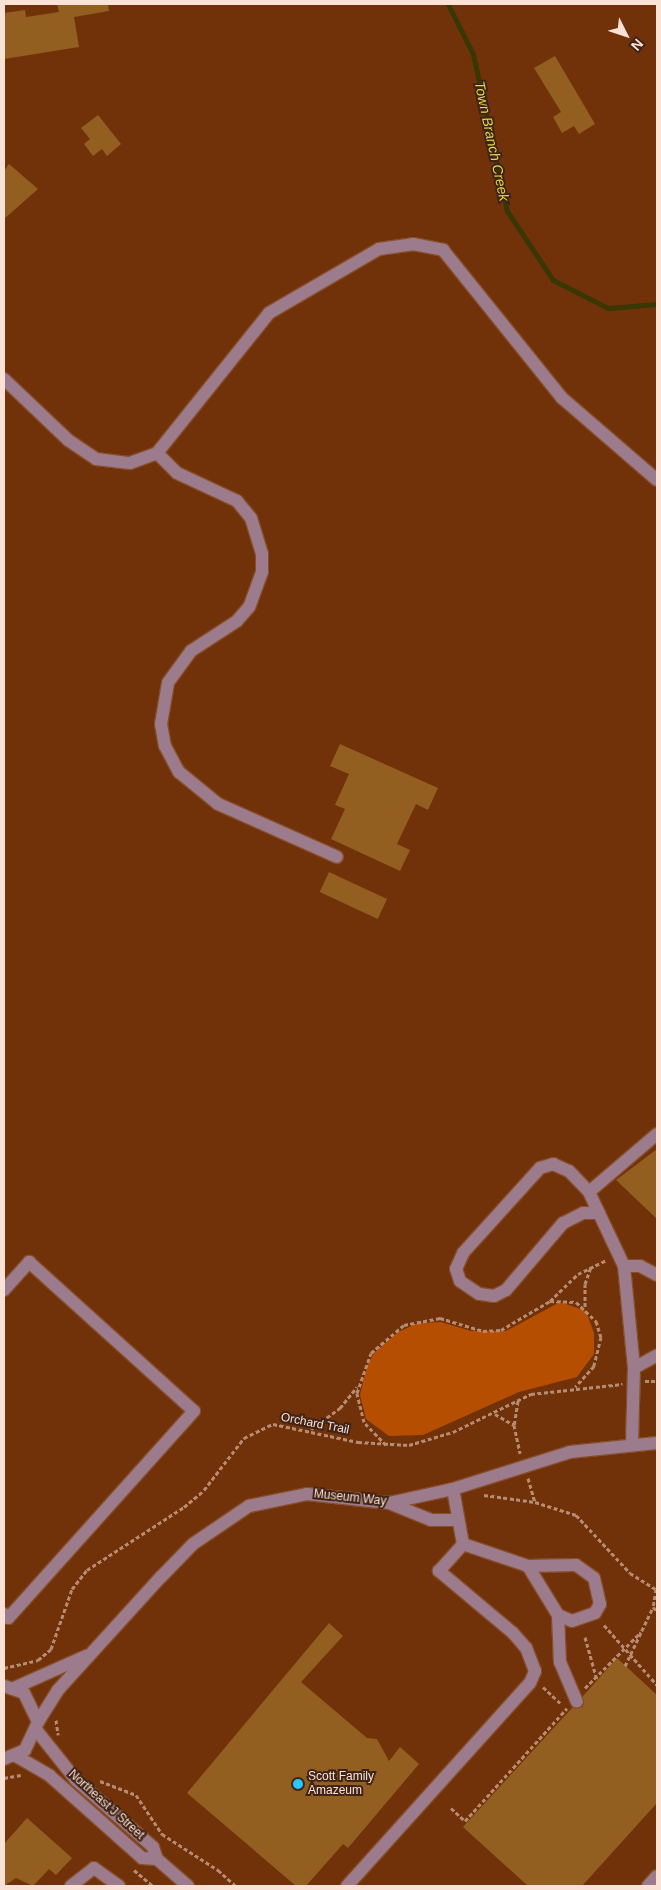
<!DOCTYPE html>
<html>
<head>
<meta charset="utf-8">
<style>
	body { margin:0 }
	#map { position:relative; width:661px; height:1890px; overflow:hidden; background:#71320a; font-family:Arial,sans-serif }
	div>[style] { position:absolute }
	.green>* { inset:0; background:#b54e00 }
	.stream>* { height:5px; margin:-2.5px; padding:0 2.5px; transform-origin:2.5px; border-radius:2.5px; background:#393704 }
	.building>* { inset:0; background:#925f20; transform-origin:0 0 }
	.path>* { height:3px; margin-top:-1.5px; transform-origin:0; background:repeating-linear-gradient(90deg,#b78c72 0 4px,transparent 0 6.5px) }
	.roads { filter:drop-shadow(1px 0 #874e2b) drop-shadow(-1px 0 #874e2b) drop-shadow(0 1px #874e2b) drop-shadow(0 -1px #874e2b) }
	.minor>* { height:12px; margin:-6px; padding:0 6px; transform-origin:6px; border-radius:6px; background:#9c7c8c }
	.dots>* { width:14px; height:14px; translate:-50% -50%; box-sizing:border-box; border:2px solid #412416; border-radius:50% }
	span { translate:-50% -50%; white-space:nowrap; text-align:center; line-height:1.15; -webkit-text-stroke:4px #412416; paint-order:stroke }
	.street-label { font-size:12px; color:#fae2d6 }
	.poi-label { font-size:12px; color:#fae2d6 }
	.left { translate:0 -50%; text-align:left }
	.water-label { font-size:14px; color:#dcd748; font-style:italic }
	.frame { position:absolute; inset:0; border:5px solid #fae2d6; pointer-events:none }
	.north { position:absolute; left:601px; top:10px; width:50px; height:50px; -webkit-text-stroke:4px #412416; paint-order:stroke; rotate:131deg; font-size:14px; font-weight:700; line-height:20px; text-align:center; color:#fae2d6 }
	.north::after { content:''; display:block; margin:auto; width:18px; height:22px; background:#fae2d6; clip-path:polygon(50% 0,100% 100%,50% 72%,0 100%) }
</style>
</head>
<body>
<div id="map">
	<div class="green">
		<div style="clip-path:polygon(560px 1302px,586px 1311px,594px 1333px,594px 1354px,577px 1377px,519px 1392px,423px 1435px,389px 1436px,366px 1419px,360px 1395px,367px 1366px,374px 1353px,398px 1332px,418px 1323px,441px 1322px,471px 1331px,506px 1331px)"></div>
	</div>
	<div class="stream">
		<div style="left:448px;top:4px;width:56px;rotate:63.4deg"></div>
		<div style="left:473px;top:54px;width:161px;rotate:77.8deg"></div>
		<div style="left:507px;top:211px;width:83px;rotate:56.3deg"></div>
		<div style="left:553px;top:280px;width:62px;rotate:27deg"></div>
		<div style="left:608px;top:308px;width:49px;rotate:-4.7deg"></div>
	</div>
	<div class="building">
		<div style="clip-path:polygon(57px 4px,108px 4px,109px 11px,74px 17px,79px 47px,4px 59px,4px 13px,25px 10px,26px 17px,59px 12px)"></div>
		<div style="clip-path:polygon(555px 56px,595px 124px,579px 134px,574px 126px,562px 133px,553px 117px,561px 112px,534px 68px)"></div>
		<div style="clip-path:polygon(98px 115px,121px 144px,107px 156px,102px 149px,93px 156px,84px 144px,90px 139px,81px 128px)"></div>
		<div style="clip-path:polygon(9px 164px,38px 189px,4px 219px,4px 171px)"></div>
		<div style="clip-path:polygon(340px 744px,438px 788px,428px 810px,416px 804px,397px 844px,410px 850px,400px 871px,331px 839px,345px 809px,335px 805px,349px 774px,330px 766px)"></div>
		<div style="left:329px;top:872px;width:64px;height:22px;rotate:25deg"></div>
		<div style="clip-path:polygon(657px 1149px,657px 1219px,616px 1180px)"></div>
		<div style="clip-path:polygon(329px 1623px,343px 1636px,301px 1682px,367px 1738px,377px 1739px,389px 1761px,400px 1747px,419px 1764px,348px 1848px,343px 1844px,306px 1886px,296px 1886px,187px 1793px)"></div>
		<div style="clip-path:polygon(617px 1658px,657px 1695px,657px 1803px,582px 1886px,528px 1886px,463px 1827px,572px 1708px,583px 1707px,583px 1696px)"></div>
		<div style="clip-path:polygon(27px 1818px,72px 1858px,56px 1875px,49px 1869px,33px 1886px,16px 1878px,4px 1886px,4px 1844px)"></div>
	</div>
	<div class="path">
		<div style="left:550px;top:1301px;width:39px;rotate:-44deg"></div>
		<div style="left:578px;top:1274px;width:32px;rotate:-26deg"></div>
		<div style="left:585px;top:1307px;width:23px;rotate:-90deg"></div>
		<div style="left:585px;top:1284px;width:18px;rotate:-71deg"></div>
		<div style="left:645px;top:1381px;width:12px"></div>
		<div style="left:518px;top:1401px;width:24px;rotate:99deg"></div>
		<div style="left:514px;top:1425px;width:29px;rotate:78deg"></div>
		<div style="left:495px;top:1414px;width:22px;rotate:30deg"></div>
		<div style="left:311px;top:1429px;width:36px;rotate:-36deg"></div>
		<div style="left:340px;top:1408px;width:27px;rotate:-51deg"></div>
		<div style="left:386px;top:1445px;width:32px;rotate:-134deg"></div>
		<div style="left:364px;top:1422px;width:30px;rotate:-104deg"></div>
		<div style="left:357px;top:1393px;width:42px;rotate:-70.7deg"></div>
		<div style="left:371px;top:1353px;width:43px;rotate:-40.3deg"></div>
		<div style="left:404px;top:1325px;width:37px;rotate:-11deg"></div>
		<div style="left:440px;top:1318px;width:45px;rotate:16.8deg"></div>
		<div style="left:483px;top:1331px;width:18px;rotate:-3deg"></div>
		<div style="left:501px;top:1330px;width:57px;rotate:-30.6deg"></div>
		<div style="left:550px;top:1301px;width:26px;rotate:2deg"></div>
		<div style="left:576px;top:1302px;width:28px;rotate:44deg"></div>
		<div style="left:596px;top:1321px;width:17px;rotate:73deg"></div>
		<div style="left:601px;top:1337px;width:30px;rotate:104deg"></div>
		<div style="left:594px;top:1366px;width:28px;rotate:132deg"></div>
		<div style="left:528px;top:1478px;width:25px;rotate:74deg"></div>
		<div style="left:535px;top:1502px;width:43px;rotate:17.6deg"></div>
		<div style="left:576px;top:1515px;width:79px;rotate:47deg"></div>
		<div style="left:630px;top:1573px;width:32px;rotate:32deg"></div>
		<div style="left:484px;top:1495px;width:51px;rotate:7.8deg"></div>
		<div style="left:656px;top:1589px;width:18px;rotate:99deg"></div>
		<div style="left:653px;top:1607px;width:6px;rotate:45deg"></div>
		<div style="left:604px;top:1625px;width:80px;rotate:48.5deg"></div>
		<div style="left:585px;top:1637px;width:45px;rotate:74.4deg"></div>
		<div style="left:625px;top:1666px;width:65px;rotate:-64.6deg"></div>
		<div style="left:4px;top:1668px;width:35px;rotate:-13deg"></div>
		<div style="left:38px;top:1660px;width:17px;rotate:-40deg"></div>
		<div style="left:51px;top:1649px;width:64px;rotate:-70.7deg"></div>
		<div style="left:72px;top:1589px;width:24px;rotate:-52deg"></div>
		<div style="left:87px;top:1570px;width:116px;rotate:-33deg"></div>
		<div style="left:184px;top:1507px;width:26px;rotate:-40deg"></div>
		<div style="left:204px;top:1490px;width:66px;rotate:-52.4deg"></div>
		<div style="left:244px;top:1438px;width:32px;rotate:-26deg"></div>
		<div style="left:273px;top:1424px;width:87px;rotate:12deg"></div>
		<div style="left:358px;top:1442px;width:51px;rotate:3.4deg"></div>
		<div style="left:409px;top:1445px;width:46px;rotate:-16.5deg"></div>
		<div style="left:453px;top:1432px;width:87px;rotate:-26deg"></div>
		<div style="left:531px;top:1394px;width:92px;rotate:-6.3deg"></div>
		<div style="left:543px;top:1687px;width:26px;rotate:43deg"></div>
		<div style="left:585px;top:1688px;width:79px;rotate:-45deg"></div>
		<div style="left:56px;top:1720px;width:15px;rotate:82deg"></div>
		<div style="left:4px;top:1778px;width:17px;rotate:-10deg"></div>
		<div style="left:100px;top:1781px;width:39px;rotate:21deg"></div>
		<div style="left:136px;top:1795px;width:47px;rotate:56.3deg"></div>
		<div style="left:162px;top:1834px;width:67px;rotate:32.7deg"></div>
		<div style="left:218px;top:1870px;width:24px;rotate:42deg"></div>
		<div style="left:451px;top:1808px;width:19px;rotate:43deg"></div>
		<div style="left:465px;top:1821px;width:152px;rotate:-47.9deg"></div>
		<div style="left:134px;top:1870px;width:25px;rotate:40deg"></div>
	</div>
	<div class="roads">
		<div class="minor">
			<div style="left:4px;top:379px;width:88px;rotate:43.6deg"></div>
			<div style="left:68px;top:440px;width:34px;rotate:34deg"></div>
			<div style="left:96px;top:459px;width:34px;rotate:7deg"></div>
			<div style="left:130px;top:463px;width:29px;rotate:-20deg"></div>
			<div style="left:157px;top:453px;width:179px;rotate:-51.3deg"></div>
			<div style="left:269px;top:313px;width:127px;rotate:-30.2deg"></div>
			<div style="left:379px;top:249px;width:34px;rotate:-8deg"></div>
			<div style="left:413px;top:244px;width:31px;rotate:11deg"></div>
			<div style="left:443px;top:250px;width:190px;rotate:51.2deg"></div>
			<div style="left:562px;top:398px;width:125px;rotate:40.8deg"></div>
			<div style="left:157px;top:453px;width:28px;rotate:45deg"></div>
			<div style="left:177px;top:473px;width:66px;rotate:25deg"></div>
			<div style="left:237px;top:501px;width:22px;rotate:51deg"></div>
			<div style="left:251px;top:518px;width:38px;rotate:73deg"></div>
			<div style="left:262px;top:554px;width:18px;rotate:90deg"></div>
			<div style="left:262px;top:572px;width:37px;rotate:110deg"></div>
			<div style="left:249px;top:607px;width:18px;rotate:131deg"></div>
			<div style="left:237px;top:621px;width:55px;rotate:146.9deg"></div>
			<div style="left:191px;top:651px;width:39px;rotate:126deg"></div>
			<div style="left:168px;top:683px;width:42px;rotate:99.7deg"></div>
			<div style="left:161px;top:724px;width:22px;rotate:80deg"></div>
			<div style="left:165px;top:746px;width:30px;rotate:62deg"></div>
			<div style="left:179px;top:772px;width:50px;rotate:39.4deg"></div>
			<div style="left:218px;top:804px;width:130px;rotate:24deg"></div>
			<div style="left:589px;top:1192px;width:89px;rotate:-40.5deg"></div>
			<div style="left:599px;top:1213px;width:16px;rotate:180deg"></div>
			<div style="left:583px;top:1213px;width:22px;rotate:153deg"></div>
			<div style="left:563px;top:1223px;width:88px;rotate:130.4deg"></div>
			<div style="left:506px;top:1290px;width:13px;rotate:153deg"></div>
			<div style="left:494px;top:1296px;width:15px;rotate:-172deg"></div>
			<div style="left:479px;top:1294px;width:23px;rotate:-146deg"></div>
			<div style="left:460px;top:1281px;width:13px;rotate:-108deg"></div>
			<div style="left:456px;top:1269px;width:17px;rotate:-66deg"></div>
			<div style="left:463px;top:1253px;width:115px;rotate:-47.8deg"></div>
			<div style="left:540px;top:1168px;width:14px;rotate:-17deg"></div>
			<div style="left:553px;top:1164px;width:17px;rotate:24deg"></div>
			<div style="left:569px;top:1171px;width:29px;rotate:46deg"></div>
			<div style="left:589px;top:1192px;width:82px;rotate:64.7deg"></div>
			<div style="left:4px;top:1290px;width:38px;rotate:-48deg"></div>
			<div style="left:29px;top:1262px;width:222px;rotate:42.1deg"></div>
			<div style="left:194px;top:1411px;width:278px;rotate:131.9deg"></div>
			<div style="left:8px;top:1618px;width:6px;rotate:-135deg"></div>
			<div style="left:634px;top:1368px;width:26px;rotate:-29deg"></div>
			<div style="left:632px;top:1444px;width:76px;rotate:-88.5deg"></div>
			<div style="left:634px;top:1368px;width:102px;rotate:-95.6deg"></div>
			<div style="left:624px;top:1266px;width:16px"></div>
			<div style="left:640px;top:1266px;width:19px;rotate:28deg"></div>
			<div style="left:389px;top:1503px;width:45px;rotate:22deg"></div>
			<div style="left:431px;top:1520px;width:26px"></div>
			<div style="left:463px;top:1544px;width:69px;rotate:18.7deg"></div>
			<div style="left:528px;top:1566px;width:48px;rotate:-1.2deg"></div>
			<div style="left:576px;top:1565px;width:22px;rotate:36deg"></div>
			<div style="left:594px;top:1578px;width:27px;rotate:77deg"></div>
			<div style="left:600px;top:1604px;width:10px;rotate:119deg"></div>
			<div style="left:595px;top:1613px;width:24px;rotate:161deg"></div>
			<div style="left:572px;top:1621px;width:15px;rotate:-157deg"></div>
			<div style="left:558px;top:1615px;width:57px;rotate:-121.5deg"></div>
			<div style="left:558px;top:1615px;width:47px;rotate:87.6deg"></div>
			<div style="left:560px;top:1662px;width:43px;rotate:67deg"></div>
			<div style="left:4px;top:1686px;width:21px;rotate:19deg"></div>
			<div style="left:24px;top:1693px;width:32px;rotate:64deg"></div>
			<div style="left:38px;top:1722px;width:31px;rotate:115deg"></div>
			<div style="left:25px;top:1750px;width:23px;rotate:157deg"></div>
			<div style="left:14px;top:1688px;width:79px;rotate:-24deg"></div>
			<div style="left:38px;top:1722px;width:38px;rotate:-58deg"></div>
			<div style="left:58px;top:1690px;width:153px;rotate:-47.7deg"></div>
			<div style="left:161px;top:1577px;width:46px;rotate:-45.9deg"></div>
			<div style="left:193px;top:1544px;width:68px;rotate:-34.2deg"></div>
			<div style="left:249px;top:1506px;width:59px;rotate:-11.7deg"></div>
			<div style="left:307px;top:1494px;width:82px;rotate:6.3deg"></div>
			<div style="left:389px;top:1503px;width:66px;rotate:-12.3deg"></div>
			<div style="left:453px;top:1489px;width:123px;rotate:-17.5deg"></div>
			<div style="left:570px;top:1452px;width:87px;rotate:-5.9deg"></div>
			<div style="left:37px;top:1731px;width:63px;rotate:51.5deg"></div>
			<div style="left:76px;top:1780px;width:102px;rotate:41deg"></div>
			<div style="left:153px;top:1847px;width:13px;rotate:72deg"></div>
			<div style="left:157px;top:1859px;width:41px;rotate:41.1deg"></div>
			<div style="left:16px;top:1756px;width:39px;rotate:30deg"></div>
			<div style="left:50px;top:1776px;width:123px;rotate:41.7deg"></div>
			<div style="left:142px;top:1858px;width:15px;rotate:4deg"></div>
			<div style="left:71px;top:1886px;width:29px;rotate:-38deg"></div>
			<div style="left:94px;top:1868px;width:31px;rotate:36deg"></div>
			<div style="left:347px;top:1886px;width:273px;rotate:-48deg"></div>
			<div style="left:530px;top:1683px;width:13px;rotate:-67deg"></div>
			<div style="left:535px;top:1671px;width:25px;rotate:-111deg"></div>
			<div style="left:526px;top:1648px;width:20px;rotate:-131deg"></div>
			<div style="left:513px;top:1633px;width:97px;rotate:-140deg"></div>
			<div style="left:439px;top:1571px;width:36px;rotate:-48deg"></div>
			<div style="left:463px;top:1544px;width:56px;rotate:-100.3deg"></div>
			<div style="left:648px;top:1886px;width:13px;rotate:-48deg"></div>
		</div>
	</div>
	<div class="dots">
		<div style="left:298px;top:1784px;background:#26c9fe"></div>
	</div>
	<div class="street-label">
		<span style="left:315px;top:1424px;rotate:11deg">Orchard Trail</span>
		<span style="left:350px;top:1498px;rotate:6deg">Museum Way</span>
		<span style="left:106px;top:1805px;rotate:42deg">Northeast J Street</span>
	</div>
	<div class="poi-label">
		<span class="left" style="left:308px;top:1784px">Scott Family<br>Amazeum</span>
	</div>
	<div class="water-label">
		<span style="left:492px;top:141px;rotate:78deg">Town Branch Creek</span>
	</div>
	<div class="frame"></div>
	<div class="north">N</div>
</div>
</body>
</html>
